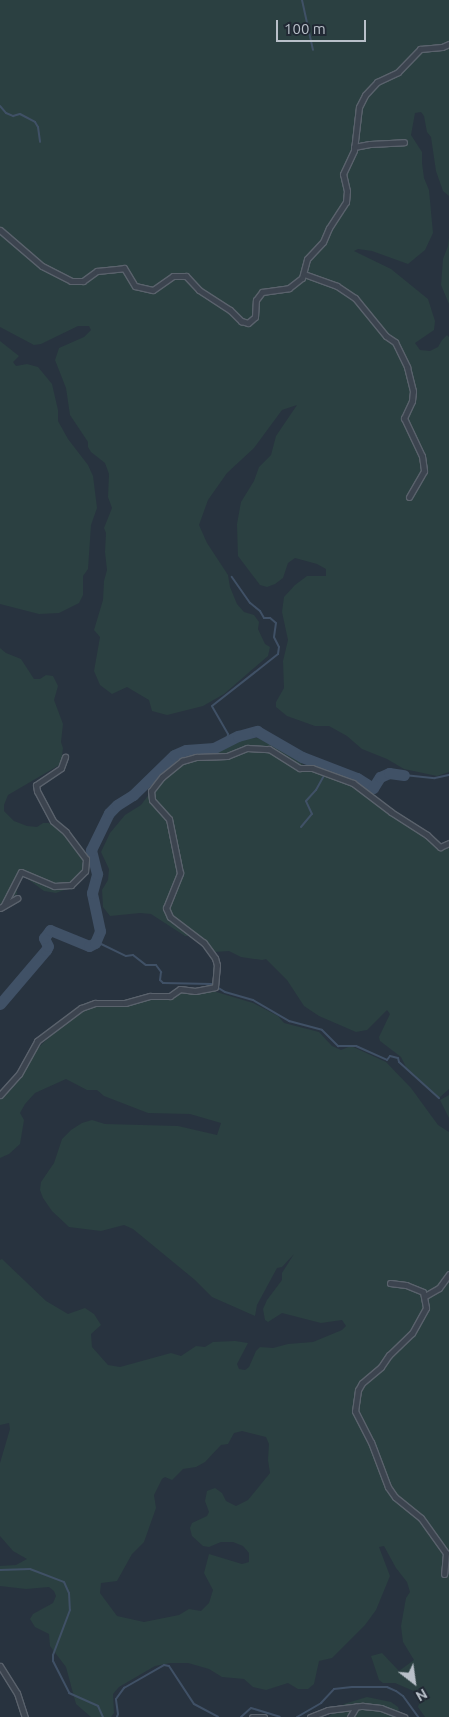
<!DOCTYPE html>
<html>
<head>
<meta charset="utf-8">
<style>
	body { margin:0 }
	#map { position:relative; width:449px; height:1717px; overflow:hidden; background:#28333f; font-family:Ubuntu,sans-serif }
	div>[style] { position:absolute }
	.green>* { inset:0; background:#2b4041 }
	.stream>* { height:2px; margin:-1px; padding:0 1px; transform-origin:1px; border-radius:1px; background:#405166 }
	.river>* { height:11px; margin:-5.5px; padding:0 5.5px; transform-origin:5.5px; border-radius:5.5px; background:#405166 }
	.roads { filter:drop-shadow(1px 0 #5a626c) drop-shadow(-1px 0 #5a626c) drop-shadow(0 1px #5a626c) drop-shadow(0 -1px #5a626c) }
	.street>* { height:5px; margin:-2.5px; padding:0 2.5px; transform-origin:2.5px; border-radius:2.5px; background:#3c444f }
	span { translate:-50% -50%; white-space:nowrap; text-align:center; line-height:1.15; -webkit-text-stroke:5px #212934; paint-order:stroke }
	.north { position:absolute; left:389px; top:1657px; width:50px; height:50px; -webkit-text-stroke:4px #212934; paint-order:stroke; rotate:150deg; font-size:14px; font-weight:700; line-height:20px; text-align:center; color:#b9c0c9 }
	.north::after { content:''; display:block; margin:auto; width:18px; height:22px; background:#b9c0c9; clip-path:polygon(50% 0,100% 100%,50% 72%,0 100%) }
	.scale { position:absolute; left:276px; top:20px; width:90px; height:22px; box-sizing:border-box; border:2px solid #b9c0c9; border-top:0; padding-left:6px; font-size:15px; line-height:18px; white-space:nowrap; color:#b9c0c9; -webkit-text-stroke:4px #212934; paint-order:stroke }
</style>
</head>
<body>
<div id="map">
	<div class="green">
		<div style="clip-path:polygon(0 0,449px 0,449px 196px,443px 191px,436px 171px,431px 137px,427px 132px,424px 116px,421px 112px,415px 113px,411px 135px,422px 152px,422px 163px,424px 178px,429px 190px,433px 233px,425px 250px,408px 264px,372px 251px,358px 249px,354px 251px,391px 269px,428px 299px,435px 321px,434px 330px,415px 343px,420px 350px,430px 351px,438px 347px,442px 340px,447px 335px,449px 337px,449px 772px,437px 776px,404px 769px,387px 759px,362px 749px,347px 736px,329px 726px,315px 726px,287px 716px,276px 707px,276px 702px,284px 688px,283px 661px,288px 640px,282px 612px,284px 597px,295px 585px,307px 576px,326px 576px,326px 569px,317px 564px,295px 558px,288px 563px,283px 578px,275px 584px,267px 587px,260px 585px,238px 556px,237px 524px,241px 502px,254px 481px,259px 467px,271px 455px,276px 436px,297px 405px,282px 410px,254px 448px,227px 473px,208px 500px,199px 525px,207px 543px,228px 575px,230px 587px,237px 604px,244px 612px,254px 615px,259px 622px,258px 629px,265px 644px,270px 647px,268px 656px,224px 694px,203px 706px,167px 715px,152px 711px,149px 700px,127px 687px,112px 694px,100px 685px,94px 671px,100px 637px,94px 630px,103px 600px,104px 581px,107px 570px,105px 552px,106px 533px,104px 528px,112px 508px,108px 497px,109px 474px,105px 463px,91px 452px,88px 447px,88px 442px,70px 415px,66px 388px,55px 360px,59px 348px,84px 337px,91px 330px,89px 326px,78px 326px,41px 344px,34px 345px,0 327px)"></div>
		<div style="clip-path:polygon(449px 237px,449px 304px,441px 285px,443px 259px,448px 246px)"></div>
		<div style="clip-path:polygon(0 341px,19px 356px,13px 362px,16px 366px,27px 364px,38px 367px,52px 384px,58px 410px,58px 421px,68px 439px,88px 465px,93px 476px,97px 508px,91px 525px,88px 569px,83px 576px,83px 595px,79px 603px,59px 613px,39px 614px,0 604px)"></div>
		<div style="clip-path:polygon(0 648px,6px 653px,21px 659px,34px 679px,40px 679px,46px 675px,53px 676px,58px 686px,54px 700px,63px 724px,61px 742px,63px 748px,61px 764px,8px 795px,4px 805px,4px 811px,14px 821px,27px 826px,37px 827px,43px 823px,49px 823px,61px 832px,81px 856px,84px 867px,77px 881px,67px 889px,56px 893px,44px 891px,25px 877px,21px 878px,16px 885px,17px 894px,0 905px)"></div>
		<div style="clip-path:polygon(257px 738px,266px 739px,281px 748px,313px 772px,349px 784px,372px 798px,394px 818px,427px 838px,437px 848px,441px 849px,449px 845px,449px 1089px,439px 1098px,406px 1067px,401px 1057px,380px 1041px,379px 1037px,390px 1014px,387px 1010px,367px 1030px,356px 1032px,319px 1016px,304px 1006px,287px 980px,266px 959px,262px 960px,241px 957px,229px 951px,213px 952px,198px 936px,185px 936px,151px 914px,140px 913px,110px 916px,103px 907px,102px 890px,108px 880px,109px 869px,101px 852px,110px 833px,125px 815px,141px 805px,168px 769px,186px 757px,221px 750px,243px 739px)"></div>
		<div style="clip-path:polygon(evenodd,213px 991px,253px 1003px,278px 1016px,284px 1023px,319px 1032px,332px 1046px,341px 1050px,351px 1046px,386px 1062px,411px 1088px,438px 1125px,449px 1132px,449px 1717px,425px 1717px,418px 1707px,421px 1697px,416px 1692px,395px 1683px,383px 1683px,379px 1680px,371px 1656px,382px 1653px,399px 1671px,414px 1660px,403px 1642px,401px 1626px,406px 1598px,410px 1592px,407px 1582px,396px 1568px,384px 1546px,379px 1547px,390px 1576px,376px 1610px,365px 1625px,332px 1658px,319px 1661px,314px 1684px,308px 1689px,298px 1689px,288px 1683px,266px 1690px,253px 1687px,244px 1679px,222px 1677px,209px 1669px,188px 1663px,170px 1663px,155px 1666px,119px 1687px,113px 1694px,114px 1713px,111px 1717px,91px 1717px,76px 1704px,66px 1667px,50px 1646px,49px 1634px,35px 1627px,30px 1619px,33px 1614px,53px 1603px,56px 1596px,54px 1591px,49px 1587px,26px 1589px,0 1586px,0 1566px,16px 1565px,27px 1559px,13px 1551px,0 1536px,0 1463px,10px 1429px,9px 1423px,0 1425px,0 1260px,2px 1259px,46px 1301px,68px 1314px,85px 1308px,94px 1314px,101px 1325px,91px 1334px,92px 1347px,108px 1365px,120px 1367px,171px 1353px,181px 1356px,196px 1346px,205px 1347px,213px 1342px,235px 1341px,248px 1343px,237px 1364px,239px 1369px,245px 1370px,249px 1367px,256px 1351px,260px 1347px,273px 1348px,288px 1344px,313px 1342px,342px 1330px,346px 1326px,342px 1320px,321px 1323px,282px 1313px,268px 1322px,265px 1320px,263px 1309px,267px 1300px,282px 1280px,282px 1273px,294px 1254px,282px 1267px,277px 1268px,257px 1305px,255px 1316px,212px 1297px,195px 1280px,133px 1229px,124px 1225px,101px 1231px,69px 1227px,52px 1211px,43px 1198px,40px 1190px,41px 1182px,54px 1163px,62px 1139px,71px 1130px,82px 1123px,92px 1120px,105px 1124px,178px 1126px,217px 1135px,221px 1123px,190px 1114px,148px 1113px,104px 1096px,97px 1090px,87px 1090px,66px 1079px,35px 1093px,25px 1104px,20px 1113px,24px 1120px,20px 1144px,9px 1154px,0 1158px,0 1098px,16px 1082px,37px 1049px,70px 1017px,94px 1005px,130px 1005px,181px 992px,213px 991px,242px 1431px,266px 1437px,269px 1444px,268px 1460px,270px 1473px,248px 1500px,236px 1506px,226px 1501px,222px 1493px,215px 1488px,207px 1491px,205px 1501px,209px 1512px,207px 1516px,192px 1523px,190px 1528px,192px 1536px,203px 1546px,209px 1547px,221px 1542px,233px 1542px,243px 1546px,249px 1553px,249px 1562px,242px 1564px,209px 1554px,204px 1573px,213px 1590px,209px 1603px,201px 1611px,189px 1609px,179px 1615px,144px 1622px,117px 1616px,100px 1593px,101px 1583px,117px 1581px,132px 1554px,144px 1542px,156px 1508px,154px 1495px,162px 1479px,165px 1477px,172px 1480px,183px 1469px,196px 1467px,205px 1462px,221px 1445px,228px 1444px,234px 1433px,242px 1431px)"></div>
		<div style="clip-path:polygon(449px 1095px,449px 1118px,440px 1100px)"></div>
		<div style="clip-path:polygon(367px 1697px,391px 1702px,398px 1707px,401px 1717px,328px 1717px,344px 1704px)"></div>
	</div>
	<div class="stream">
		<div style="left:302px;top:0;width:51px;rotate:77.6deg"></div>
		<div style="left:0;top:106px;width:9px;rotate:49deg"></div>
		<div style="left:6px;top:113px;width:8px;rotate:23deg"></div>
		<div style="left:13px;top:116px;width:7px;rotate:-16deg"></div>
		<div style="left:20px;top:114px;width:17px;rotate:28deg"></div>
		<div style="left:35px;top:122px;width:6px;rotate:59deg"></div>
		<div style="left:38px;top:127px;width:15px;rotate:82deg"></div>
		<div style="left:227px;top:743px;width:9px;rotate:-84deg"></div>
		<div style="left:228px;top:734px;width:32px;rotate:-120deg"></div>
		<div style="left:212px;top:706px;width:84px;rotate:-38.2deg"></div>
		<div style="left:278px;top:654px;width:7px;rotate:-82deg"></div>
		<div style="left:279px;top:647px;width:11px;rotate:-117deg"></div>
		<div style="left:274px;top:637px;width:14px;rotate:-82deg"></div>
		<div style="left:276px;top:623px;width:8px;rotate:-140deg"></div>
		<div style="left:270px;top:618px;width:6px;rotate:180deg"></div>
		<div style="left:264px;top:618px;width:8px;rotate:-120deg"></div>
		<div style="left:260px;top:611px;width:13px;rotate:-141deg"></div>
		<div style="left:250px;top:603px;width:32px;rotate:-125deg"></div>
		<div style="left:404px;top:775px;width:31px;rotate:6deg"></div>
		<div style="left:435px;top:778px;width:14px;rotate:-12deg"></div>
		<div style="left:301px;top:827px;width:17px;rotate:-50deg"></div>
		<div style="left:312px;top:814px;width:14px;rotate:-115deg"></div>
		<div style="left:306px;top:801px;width:15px;rotate:-48deg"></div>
		<div style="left:316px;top:790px;width:25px;rotate:-61deg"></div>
		<div style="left:95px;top:941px;width:34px;rotate:26deg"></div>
		<div style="left:126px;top:956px;width:7px;rotate:-8deg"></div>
		<div style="left:133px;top:955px;width:16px;rotate:38deg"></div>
		<div style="left:146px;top:965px;width:10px"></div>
		<div style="left:156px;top:965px;width:9px;rotate:54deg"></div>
		<div style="left:161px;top:972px;width:8px;rotate:97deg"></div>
		<div style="left:160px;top:980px;width:4px;rotate:45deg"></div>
		<div style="left:163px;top:983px;width:49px;rotate:1.2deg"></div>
		<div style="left:212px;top:984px;width:15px;rotate:32deg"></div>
		<div style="left:225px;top:992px;width:29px;rotate:16deg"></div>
		<div style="left:253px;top:1000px;width:42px;rotate:30.3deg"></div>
		<div style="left:289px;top:1021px;width:34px;rotate:15deg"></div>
		<div style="left:322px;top:1030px;width:23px;rotate:45deg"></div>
		<div style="left:338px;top:1046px;width:18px"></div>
		<div style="left:356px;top:1046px;width:34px;rotate:24deg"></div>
		<div style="left:387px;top:1060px;width:5px;rotate:-53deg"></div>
		<div style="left:390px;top:1056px;width:8px;rotate:14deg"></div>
		<div style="left:398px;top:1058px;width:4px;rotate:76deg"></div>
		<div style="left:399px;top:1062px;width:54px;rotate:42deg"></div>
		<div style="left:0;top:1570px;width:30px;rotate:-2deg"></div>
		<div style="left:30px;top:1569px;width:36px;rotate:21deg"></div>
		<div style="left:64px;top:1582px;width:12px;rotate:66deg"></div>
		<div style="left:69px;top:1593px;width:17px;rotate:87deg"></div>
		<div style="left:70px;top:1610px;width:48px;rotate:110.7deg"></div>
		<div style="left:53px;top:1655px;width:6px;rotate:90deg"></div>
		<div style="left:53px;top:1661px;width:36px;rotate:63deg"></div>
		<div style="left:69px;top:1693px;width:32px;rotate:24deg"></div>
		<div style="left:98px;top:1706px;width:12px;rotate:66deg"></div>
		<div style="left:117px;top:1717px;width:3px;rotate:-72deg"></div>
		<div style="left:118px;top:1714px;width:15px;rotate:-98deg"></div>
		<div style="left:116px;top:1699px;width:14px;rotate:-54deg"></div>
		<div style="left:124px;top:1688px;width:46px;rotate:-29.9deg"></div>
		<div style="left:164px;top:1665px;width:5px;rotate:11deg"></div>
		<div style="left:169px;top:1666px;width:45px;rotate:56.7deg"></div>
		<div style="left:194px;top:1704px;width:27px;rotate:28deg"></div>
		<div style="left:241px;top:1717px;width:13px;rotate:-42deg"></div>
		<div style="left:251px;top:1708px;width:30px;rotate:17deg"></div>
		<div style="left:297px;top:1717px;width:28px;rotate:-30deg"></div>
		<div style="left:321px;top:1703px;width:19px;rotate:-47deg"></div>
		<div style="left:334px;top:1689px;width:18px;rotate:-6deg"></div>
		<div style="left:352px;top:1687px;width:35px"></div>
		<div style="left:387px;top:1687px;width:10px;rotate:24deg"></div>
		<div style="left:396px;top:1691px;width:9px;rotate:36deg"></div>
		<div style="left:403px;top:1696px;width:26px;rotate:54deg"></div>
	</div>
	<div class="river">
		<div style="left:0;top:1004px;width:71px;rotate:-49.6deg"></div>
		<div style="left:46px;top:950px;width:4px;rotate:-63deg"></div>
		<div style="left:48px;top:946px;width:9px;rotate:-117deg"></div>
		<div style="left:44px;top:938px;width:10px;rotate:-53deg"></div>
		<div style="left:50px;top:930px;width:42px;rotate:22.3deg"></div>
		<div style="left:89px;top:946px;width:7px;rotate:-27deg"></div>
		<div style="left:95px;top:943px;width:13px;rotate:-67deg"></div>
		<div style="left:100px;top:931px;width:39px;rotate:-102deg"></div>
		<div style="left:92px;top:893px;width:20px;rotate:-75deg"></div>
		<div style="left:97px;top:874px;width:25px;rotate:-104deg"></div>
		<div style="left:91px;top:850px;width:41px;rotate:-64.1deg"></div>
		<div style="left:109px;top:813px;width:11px;rotate:-45deg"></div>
		<div style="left:117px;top:805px;width:19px;rotate:-32deg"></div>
		<div style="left:133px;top:795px;width:57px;rotate:-44.3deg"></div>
		<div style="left:174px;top:755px;width:13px;rotate:-23deg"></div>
		<div style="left:186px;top:750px;width:28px;rotate:-4deg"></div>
		<div style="left:214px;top:748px;width:27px;rotate:-27deg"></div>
		<div style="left:238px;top:736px;width:20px;rotate:-15deg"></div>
		<div style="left:257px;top:731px;width:52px;rotate:30deg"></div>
		<div style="left:302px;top:757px;width:59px;rotate:20.9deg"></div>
		<div style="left:357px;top:778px;width:19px;rotate:32deg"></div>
		<div style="left:373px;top:788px;width:13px;rotate:-58deg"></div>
		<div style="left:380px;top:777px;width:10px;rotate:-24deg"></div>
		<div style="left:389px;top:773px;width:15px;rotate:8deg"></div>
	</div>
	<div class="roads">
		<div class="street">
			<div style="left:354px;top:147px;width:16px;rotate:-11deg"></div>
			<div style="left:370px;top:144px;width:34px;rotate:-3deg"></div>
			<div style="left:0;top:230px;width:55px;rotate:40.6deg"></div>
			<div style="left:42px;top:266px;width:33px;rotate:27deg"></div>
			<div style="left:71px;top:281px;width:12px"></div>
			<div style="left:83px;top:281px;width:17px;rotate:-36deg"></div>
			<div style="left:97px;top:271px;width:27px;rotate:-6deg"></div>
			<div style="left:124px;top:268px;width:21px;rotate:59deg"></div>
			<div style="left:135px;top:286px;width:18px;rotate:13deg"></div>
			<div style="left:153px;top:290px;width:24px;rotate:-35deg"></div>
			<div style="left:173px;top:276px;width:13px"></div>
			<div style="left:186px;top:276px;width:19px;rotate:47deg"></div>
			<div style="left:199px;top:290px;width:37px;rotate:33deg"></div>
			<div style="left:230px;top:310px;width:16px;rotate:45deg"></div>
			<div style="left:241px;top:321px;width:7px;rotate:16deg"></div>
			<div style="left:248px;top:323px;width:9px;rotate:-41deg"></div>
			<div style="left:255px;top:317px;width:17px;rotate:-87deg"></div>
			<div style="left:256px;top:300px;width:10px;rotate:-53deg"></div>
			<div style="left:262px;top:292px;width:27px;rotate:-8deg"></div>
			<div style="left:289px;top:288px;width:16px;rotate:-38deg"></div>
			<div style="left:302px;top:278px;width:20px;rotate:-75deg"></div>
			<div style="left:307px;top:259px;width:23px;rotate:-47deg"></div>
			<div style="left:323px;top:242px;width:15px;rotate:-67deg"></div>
			<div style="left:329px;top:228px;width:31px;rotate:-57deg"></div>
			<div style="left:346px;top:202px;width:11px;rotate:-85deg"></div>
			<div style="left:347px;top:191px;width:17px;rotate:-103deg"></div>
			<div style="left:343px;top:174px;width:26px;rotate:-65deg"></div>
			<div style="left:354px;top:150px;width:43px;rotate:-83.4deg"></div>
			<div style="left:359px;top:107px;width:13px;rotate:-63deg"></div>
			<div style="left:365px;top:95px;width:18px;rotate:-47deg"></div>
			<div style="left:377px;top:82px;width:23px;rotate:-25deg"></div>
			<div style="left:398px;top:72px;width:32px;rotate:-46deg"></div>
			<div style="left:420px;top:49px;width:22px;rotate:-5deg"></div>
			<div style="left:442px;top:47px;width:8px;rotate:-23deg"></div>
			<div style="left:304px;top:274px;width:35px;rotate:20deg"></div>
			<div style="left:337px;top:286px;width:22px;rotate:34deg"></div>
			<div style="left:355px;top:298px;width:49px;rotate:50.8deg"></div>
			<div style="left:386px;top:336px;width:11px;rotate:34deg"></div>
			<div style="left:395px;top:342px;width:28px;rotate:64deg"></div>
			<div style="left:407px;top:367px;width:25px;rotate:76deg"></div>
			<div style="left:413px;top:391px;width:10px;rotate:96deg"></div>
			<div style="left:412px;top:401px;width:19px;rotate:115deg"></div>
			<div style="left:404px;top:418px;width:42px;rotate:64.7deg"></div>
			<div style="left:422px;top:456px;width:15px;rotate:82deg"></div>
			<div style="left:424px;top:471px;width:30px;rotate:120deg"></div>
			<div style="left:4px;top:905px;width:37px;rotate:-63deg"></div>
			<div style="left:21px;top:872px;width:36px;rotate:23deg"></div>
			<div style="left:54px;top:886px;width:17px;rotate:-3deg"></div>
			<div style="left:71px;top:885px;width:20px;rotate:-45deg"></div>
			<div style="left:85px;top:871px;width:12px;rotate:-85deg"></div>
			<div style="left:86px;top:859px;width:34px;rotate:-127deg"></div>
			<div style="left:66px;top:832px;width:17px;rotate:-140deg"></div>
			<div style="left:53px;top:821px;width:34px;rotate:-118deg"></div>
			<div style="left:37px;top:791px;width:6px;rotate:-99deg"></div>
			<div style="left:36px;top:785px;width:30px;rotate:-34deg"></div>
			<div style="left:61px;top:768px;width:12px;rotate:-70deg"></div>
			<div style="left:0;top:908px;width:20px;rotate:-30deg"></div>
			<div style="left:0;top:1095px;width:28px;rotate:-48deg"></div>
			<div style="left:19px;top:1074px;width:38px;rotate:-61deg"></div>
			<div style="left:37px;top:1041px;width:55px;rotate:-36.9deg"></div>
			<div style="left:81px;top:1008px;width:15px;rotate:-20deg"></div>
			<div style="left:95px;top:1003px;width:30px"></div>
			<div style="left:125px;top:1003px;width:26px;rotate:-16deg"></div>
			<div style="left:150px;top:996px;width:20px"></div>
			<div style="left:170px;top:996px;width:12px;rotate:-35deg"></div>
			<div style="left:180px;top:989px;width:15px;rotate:8deg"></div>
			<div style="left:195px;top:991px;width:20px;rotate:-11deg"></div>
			<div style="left:215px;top:987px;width:22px;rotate:-85deg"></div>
			<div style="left:217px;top:965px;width:7px;rotate:-106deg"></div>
			<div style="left:215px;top:958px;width:19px;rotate:-126deg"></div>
			<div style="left:204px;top:943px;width:43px;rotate:-142.6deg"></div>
			<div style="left:170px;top:917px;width:10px;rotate:-114deg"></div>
			<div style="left:166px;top:908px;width:38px;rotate:-68deg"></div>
			<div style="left:180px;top:873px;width:55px;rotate:-101.5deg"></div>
			<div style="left:169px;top:819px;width:25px;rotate:-132deg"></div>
			<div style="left:152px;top:800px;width:9px;rotate:-96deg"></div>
			<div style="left:151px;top:791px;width:18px;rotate:-52deg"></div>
			<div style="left:162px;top:777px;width:26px;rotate:-39deg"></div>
			<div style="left:182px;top:761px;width:15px;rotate:-16deg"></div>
			<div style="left:196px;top:757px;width:31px;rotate:-2deg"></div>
			<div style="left:227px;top:756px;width:22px;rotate:-22deg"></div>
			<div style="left:247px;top:748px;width:22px;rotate:3deg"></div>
			<div style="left:269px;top:749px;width:36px;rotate:32deg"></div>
			<div style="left:300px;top:768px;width:12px"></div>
			<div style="left:312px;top:768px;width:44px;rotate:20.1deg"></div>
			<div style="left:353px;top:783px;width:48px;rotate:37.3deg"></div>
			<div style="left:391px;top:812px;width:43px;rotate:32.6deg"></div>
			<div style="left:427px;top:835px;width:18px;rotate:43deg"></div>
			<div style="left:440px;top:847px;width:10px;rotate:-24deg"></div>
			<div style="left:390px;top:1283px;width:16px;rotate:7deg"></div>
			<div style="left:406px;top:1285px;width:18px;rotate:22deg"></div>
			<div style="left:423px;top:1292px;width:16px;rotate:79deg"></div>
			<div style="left:426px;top:1308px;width:29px;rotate:119deg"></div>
			<div style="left:412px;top:1333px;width:32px;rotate:136deg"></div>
			<div style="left:389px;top:1355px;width:14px;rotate:124deg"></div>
			<div style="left:381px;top:1367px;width:25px;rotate:140deg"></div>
			<div style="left:362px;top:1383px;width:8px;rotate:120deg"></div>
			<div style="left:358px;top:1390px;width:21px;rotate:98deg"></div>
			<div style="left:355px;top:1411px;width:35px;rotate:63deg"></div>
			<div style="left:371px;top:1442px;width:48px;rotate:69.3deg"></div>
			<div style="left:388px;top:1487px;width:12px;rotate:55deg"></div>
			<div style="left:395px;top:1497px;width:33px;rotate:39deg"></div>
			<div style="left:421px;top:1518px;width:43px;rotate:54.5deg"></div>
			<div style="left:446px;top:1553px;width:21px;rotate:95deg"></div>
			<div style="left:425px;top:1296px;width:16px;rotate:-30deg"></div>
			<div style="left:439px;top:1288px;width:17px;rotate:-54deg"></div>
			<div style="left:0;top:1666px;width:32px;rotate:58deg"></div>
			<div style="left:17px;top:1693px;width:25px;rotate:72deg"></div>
			<div style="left:252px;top:1717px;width:12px"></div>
			<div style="left:310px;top:1717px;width:19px;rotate:-21deg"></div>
			<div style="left:328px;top:1710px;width:35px;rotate:-7deg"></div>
			<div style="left:363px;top:1706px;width:18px;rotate:6deg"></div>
			<div style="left:381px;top:1708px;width:25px;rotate:21deg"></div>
			<div style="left:350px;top:1717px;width:12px;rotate:-59deg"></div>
		</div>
	</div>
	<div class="north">N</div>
	<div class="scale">100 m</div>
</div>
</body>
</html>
